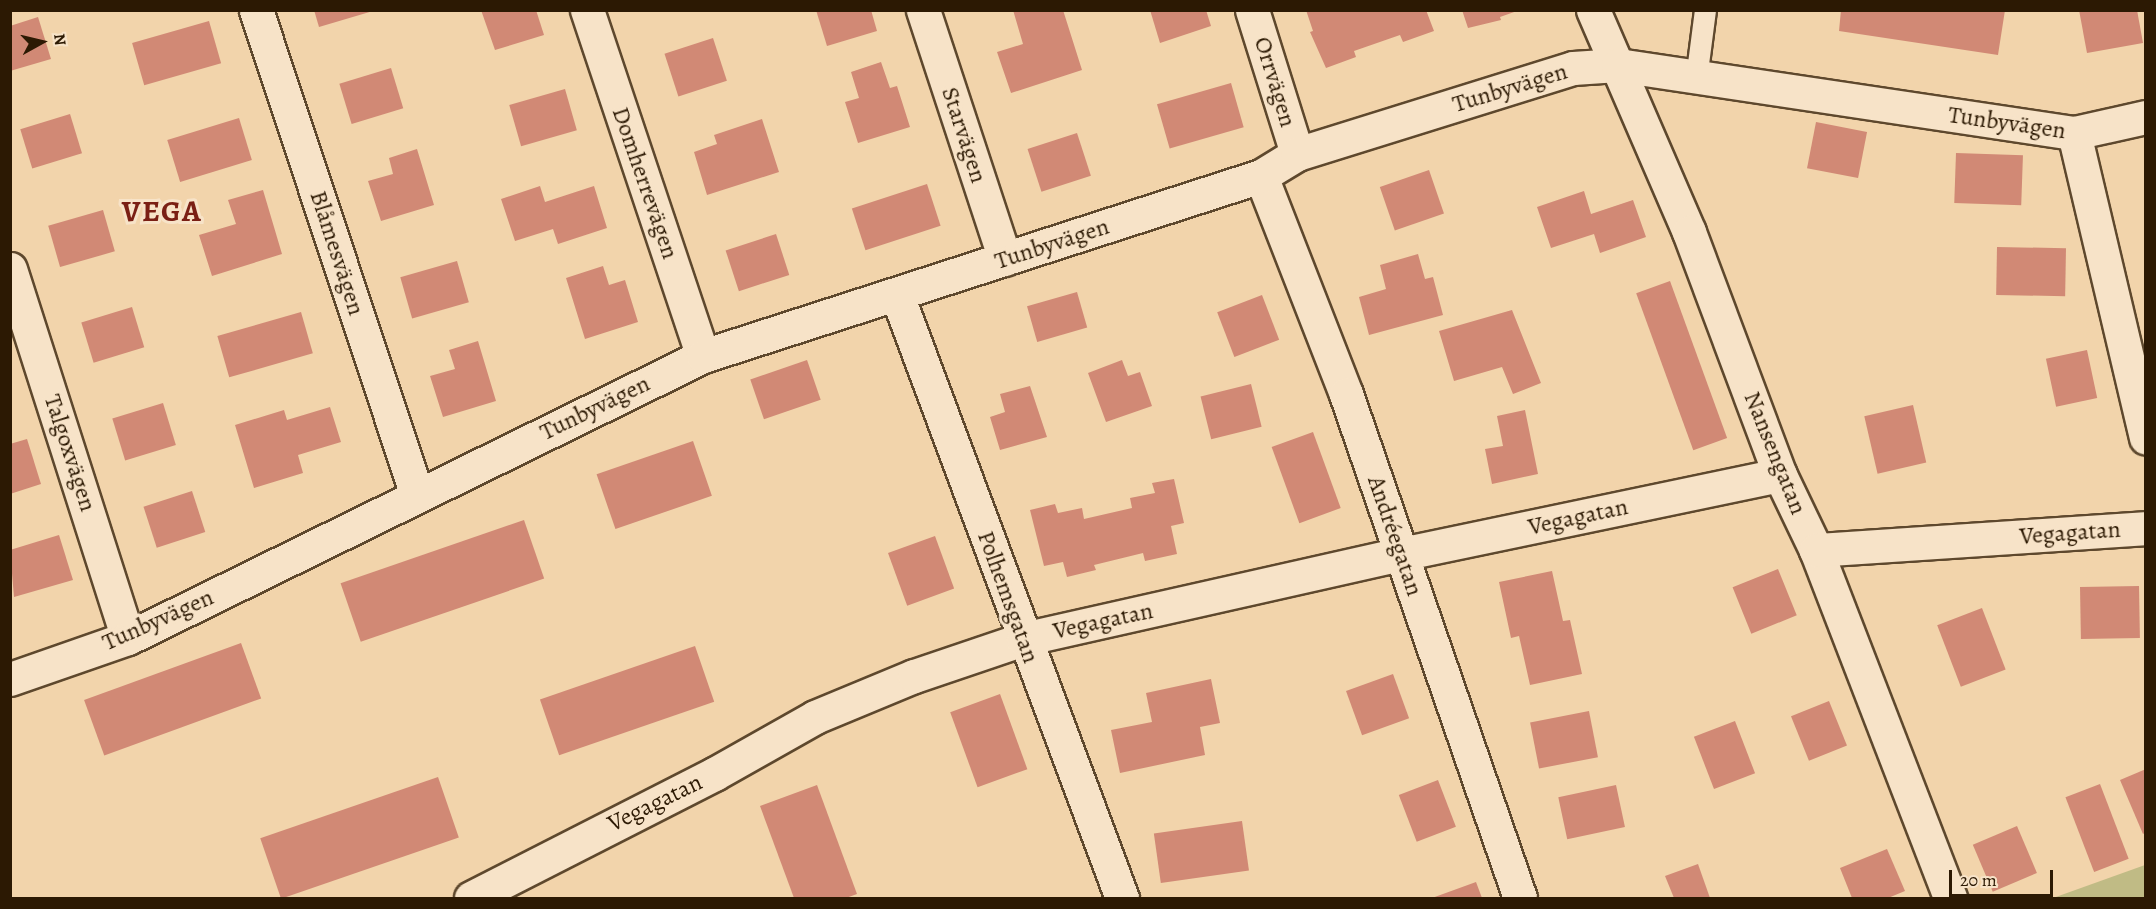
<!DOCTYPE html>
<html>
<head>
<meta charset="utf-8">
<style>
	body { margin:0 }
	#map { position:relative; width:2156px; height:909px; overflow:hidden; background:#f2d4ab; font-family:Alegreya,serif }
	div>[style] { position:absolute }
	.green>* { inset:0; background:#c0bb85 }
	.building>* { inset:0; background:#d18975; transform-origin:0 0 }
	.roads { filter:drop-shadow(2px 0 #5e482d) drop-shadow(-2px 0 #5e482d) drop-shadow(0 2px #5e482d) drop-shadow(0 -2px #5e482d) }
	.service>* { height:21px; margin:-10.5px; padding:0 10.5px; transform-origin:10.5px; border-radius:10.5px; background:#f7e3c8 }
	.minor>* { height:33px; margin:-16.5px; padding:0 16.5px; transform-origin:16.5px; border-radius:16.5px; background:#f7e3c8 }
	span { translate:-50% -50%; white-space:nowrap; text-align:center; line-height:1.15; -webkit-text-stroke:6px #f7e3c8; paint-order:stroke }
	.street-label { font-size:24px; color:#2c1903 }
	.district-label { font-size:30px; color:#7a1f14; font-weight:700; letter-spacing:1.5px }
	.frame { position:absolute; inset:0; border:12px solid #2c1903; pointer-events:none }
	.north { position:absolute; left:12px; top:12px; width:60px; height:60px; -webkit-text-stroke:4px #f7e3c8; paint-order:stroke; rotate:82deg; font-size:16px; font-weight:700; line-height:24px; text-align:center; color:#2c1903 }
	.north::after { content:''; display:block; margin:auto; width:21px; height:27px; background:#2c1903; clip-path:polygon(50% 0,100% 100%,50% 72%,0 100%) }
	.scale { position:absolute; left:1949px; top:870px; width:104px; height:27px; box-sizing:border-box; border:3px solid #2c1903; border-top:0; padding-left:8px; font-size:18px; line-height:21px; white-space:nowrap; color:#2c1903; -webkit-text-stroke:4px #f7e3c8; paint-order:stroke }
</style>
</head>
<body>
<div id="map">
	<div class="green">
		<div style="clip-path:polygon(2145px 865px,2145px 898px,2053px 898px)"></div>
	</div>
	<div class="building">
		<div style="clip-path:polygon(314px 10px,373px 10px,373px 11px,319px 27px)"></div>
		<div style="clip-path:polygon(481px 10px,536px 10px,544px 35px,495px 50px)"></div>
		<div style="clip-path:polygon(816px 10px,871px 10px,877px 31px,827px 46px)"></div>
		<div style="clip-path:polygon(1013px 10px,1063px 10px,1082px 70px,1011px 93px,997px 52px,1023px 44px)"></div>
		<div style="clip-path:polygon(1150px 10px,1206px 10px,1211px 26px,1160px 43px)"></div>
		<div style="clip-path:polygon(1306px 10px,1426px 10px,1434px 31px,1403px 42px,1400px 35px,1354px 51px,1356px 57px,1326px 68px,1310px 32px,1313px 31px)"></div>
		<div style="clip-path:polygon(1462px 10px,1517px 10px,1517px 11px,1500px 17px,1501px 20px,1468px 28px)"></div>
		<div style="clip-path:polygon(1841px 10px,2005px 10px,1998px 55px,1839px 31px)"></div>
		<div style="clip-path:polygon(2079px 10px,2137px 10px,2143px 43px,2087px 53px)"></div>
		<div style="clip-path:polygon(38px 17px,51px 59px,10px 71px,10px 26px)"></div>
		<div style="left:209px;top:21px;width:44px;height:80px;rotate:74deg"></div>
		<div style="left:713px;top:38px;width:45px;height:51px;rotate:72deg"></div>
		<div style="clip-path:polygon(881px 62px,890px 88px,897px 86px,910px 127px,858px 143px,845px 102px,859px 98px,851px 72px)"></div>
		<div style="left:391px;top:68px;width:42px;height:54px;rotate:73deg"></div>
		<div style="left:1231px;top:83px;width:46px;height:77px;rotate:74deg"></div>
		<div style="left:565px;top:89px;width:43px;height:58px;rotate:74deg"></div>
		<div style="left:70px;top:114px;width:41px;height:52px;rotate:73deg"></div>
		<div style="left:239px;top:118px;width:44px;height:75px;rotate:73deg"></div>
		<div style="clip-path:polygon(762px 119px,779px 172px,707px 195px,694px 152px,717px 144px,714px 135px)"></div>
		<div style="left:1816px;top:122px;width:52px;height:47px;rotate:11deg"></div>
		<div style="left:1077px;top:133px;width:45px;height:52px;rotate:72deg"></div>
		<div style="clip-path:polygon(417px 149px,434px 205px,381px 221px,368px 181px,393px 174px,389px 158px)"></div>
		<div style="left:1956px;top:153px;width:67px;height:50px;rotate:2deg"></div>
		<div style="left:1429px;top:170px;width:46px;height:52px;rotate:71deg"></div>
		<div style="left:927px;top:184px;width:44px;height:79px;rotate:72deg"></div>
		<div style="clip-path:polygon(540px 186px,545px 202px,594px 186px,607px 228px,558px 244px,553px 229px,515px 241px,501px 199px)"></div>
		<div style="clip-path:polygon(263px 190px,282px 254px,212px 276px,199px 235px,236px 224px,228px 200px)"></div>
		<div style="clip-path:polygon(1584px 191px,1591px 214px,1633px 200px,1646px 237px,1600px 253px,1594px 234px,1551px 248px,1537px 207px)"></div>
		<div style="left:103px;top:210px;width:43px;height:57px;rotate:74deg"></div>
		<div style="left:776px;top:234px;width:43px;height:53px;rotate:72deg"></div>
		<div style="left:1997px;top:247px;width:69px;height:48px;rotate:1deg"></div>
		<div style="clip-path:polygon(1418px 254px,1425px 279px,1433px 277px,1443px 315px,1369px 335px,1359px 297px,1386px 289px,1380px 265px)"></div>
		<div style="left:457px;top:261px;width:43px;height:59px;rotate:74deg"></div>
		<div style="clip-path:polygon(603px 266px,609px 285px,625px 280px,638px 322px,585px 339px,566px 278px)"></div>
		<div style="left:1670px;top:281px;width:167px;height:36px;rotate:70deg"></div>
		<div style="left:1077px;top:292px;width:37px;height:52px;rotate:74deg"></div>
		<div style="left:1262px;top:295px;width:48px;height:48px;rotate:69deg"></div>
		<div style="left:132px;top:307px;width:42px;height:53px;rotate:73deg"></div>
		<div style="clip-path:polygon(1512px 310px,1541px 383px,1513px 394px,1502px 367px,1454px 381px,1439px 331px)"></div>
		<div style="left:301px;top:312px;width:43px;height:87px;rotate:74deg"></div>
		<div style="clip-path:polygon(478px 341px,496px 401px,443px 417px,430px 376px,455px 369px,449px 350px)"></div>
		<div style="left:2087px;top:350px;width:49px;height:42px;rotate:78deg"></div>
		<div style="left:807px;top:360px;width:42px;height:60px;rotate:71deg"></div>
		<div style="clip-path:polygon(1122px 360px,1128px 376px,1140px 372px,1152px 406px,1106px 422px,1088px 373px)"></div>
		<div style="left:1251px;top:384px;width:44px;height:52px;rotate:76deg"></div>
		<div style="clip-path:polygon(1030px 386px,1047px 437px,1000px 450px,990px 417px,1005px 412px,1000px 394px)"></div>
		<div style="left:163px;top:403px;width:44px;height:53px;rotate:73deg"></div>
		<div style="left:1913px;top:405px;width:59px;height:50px;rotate:77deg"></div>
		<div style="clip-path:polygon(330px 407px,341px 442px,298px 455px,303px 473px,254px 488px,235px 425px,284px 410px,287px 420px)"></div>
		<div style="clip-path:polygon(1525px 410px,1538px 474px,1492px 484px,1485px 449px,1503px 446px,1497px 416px)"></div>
		<div style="left:1313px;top:432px;width:81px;height:44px;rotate:70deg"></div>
		<div style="clip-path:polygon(27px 439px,41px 484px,10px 494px,10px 444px)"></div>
		<div style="left:693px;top:441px;width:58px;height:102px;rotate:71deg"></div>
		<div style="clip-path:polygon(1174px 479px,1184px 523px,1171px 526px,1177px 554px,1145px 561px,1143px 553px,1094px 565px,1096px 570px,1067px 577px,1063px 562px,1044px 566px,1030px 510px,1055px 504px,1058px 513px,1082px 508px,1084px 519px,1132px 508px,1130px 498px,1155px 493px,1152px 483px)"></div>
		<div style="left:192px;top:491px;width:43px;height:51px;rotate:72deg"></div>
		<div style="left:524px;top:520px;width:62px;height:194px;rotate:71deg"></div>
		<div style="clip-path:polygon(59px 535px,73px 580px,14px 597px,10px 550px)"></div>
		<div style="left:935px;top:536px;width:56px;height:50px;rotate:70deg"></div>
		<div style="left:1778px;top:569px;width:50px;height:49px;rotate:68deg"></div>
		<div style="clip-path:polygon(1552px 571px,1563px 621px,1570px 620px,1582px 674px,1530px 685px,1519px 636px,1511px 638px,1499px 582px)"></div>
		<div style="left:2139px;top:586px;width:52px;height:59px;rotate:89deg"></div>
		<div style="left:1982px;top:608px;width:66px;height:48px;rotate:69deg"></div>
		<div style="left:241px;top:643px;width:59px;height:167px;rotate:70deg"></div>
		<div style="left:695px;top:646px;width:59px;height:164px;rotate:71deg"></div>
		<div style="left:1393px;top:674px;width:47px;height:50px;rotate:70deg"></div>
		<div style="clip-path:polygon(1211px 679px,1220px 723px,1200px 727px,1205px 755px,1120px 773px,1111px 730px,1152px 722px,1146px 693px)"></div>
		<div style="left:1000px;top:694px;width:80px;height:53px;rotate:70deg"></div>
		<div style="left:1829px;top:701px;width:48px;height:41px;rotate:68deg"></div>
		<div style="left:1589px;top:711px;width:47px;height:60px;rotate:79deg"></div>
		<div style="left:1735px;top:721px;width:56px;height:44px;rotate:69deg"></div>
		<div style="clip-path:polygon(2146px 769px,2146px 832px,2143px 834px,2120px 780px)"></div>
		<div style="left:438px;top:777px;width:64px;height:188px;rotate:71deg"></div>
		<div style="left:1438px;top:780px;width:50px;height:42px;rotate:69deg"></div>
		<div style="left:2100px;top:784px;width:80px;height:37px;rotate:69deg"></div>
		<div style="clip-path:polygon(817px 785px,857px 894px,846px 898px,794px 898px,760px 806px)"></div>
		<div style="left:1616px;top:785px;width:43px;height:59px;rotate:78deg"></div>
		<div style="left:1242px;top:821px;width:50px;height:89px;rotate:82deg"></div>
		<div style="left:2017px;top:826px;width:51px;height:48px;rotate:67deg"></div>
		<div style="clip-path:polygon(1887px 849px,1905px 891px,1888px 898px,1852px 898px,1840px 868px)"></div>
		<div style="clip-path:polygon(1698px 864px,1710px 898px,1674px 898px,1665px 876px)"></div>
		<div style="clip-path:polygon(1476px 882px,1482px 898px,1432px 898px)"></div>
	</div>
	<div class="roads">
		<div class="service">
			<div style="left:1696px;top:79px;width:70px;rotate:-82.6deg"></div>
		</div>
		<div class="minor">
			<div style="left:256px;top:10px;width:511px;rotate:71.64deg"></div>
			<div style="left:587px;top:10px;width:365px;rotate:71.5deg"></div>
			<div style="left:923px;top:10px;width:262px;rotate:71.8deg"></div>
			<div style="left:1252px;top:10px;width:151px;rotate:72.6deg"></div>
			<div style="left:1593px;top:10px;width:242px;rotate:66.6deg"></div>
			<div style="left:1689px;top:232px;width:259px;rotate:69.5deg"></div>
			<div style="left:1780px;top:475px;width:83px;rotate:64.4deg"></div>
			<div style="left:1816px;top:550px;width:373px;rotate:68.9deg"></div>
			<div style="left:2074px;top:133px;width:313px;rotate:76.7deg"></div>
			<div style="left:1261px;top:176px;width:234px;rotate:68.7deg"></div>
			<div style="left:1346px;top:394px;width:533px;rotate:70.95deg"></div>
			<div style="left:10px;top:269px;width:387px;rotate:72.3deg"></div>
			<div style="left:897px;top:295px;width:644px;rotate:69.54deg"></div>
			<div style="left:1816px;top:550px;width:331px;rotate:-3.8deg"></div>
			<div style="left:10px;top:679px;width:125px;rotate:-19.2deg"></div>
			<div style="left:128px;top:638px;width:640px;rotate:-26.12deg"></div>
			<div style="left:703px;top:356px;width:586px;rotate:-17.88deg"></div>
			<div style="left:1261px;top:176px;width:42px;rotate:-31.4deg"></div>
			<div style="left:1297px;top:154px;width:289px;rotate:-17.3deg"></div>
			<div style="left:1573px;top:68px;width:45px;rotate:-3.8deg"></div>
			<div style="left:1618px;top:65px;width:461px;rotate:8.5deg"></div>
			<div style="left:2074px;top:133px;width:74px;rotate:-12.5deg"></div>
			<div style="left:471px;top:898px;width:273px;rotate:-27deg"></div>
			<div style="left:714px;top:774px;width:116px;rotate:-29.4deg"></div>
			<div style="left:815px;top:717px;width:107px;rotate:-22.5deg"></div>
			<div style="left:914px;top:676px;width:115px;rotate:-18.7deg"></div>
			<div style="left:1023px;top:639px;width:387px;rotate:-12.7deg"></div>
			<div style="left:1401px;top:554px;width:387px;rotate:-11.8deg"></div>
		</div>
	</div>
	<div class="street-label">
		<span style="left:1275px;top:82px;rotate:73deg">Orrvägen</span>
		<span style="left:1510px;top:88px;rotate:-17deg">Tunbyvägen</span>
		<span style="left:2007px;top:123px;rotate:8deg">Tunbyvägen</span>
		<span style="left:964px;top:135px;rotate:72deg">Starvägen</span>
		<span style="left:645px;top:183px;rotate:71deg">Domherrevägen</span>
		<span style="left:1052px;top:244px;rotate:-18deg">Tunbyvägen</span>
		<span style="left:337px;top:253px;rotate:72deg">Blåmesvägen</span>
		<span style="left:595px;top:408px;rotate:-26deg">Tunbyvägen</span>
		<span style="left:70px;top:453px;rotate:72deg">Talgoxvägen</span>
		<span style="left:1775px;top:453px;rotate:68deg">Nansengatan</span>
		<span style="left:1578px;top:517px;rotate:-12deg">Vegagatan</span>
		<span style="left:2070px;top:533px;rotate:-4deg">Vegagatan</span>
		<span style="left:1395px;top:536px;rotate:71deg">Andréegatan</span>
		<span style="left:1008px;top:597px;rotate:70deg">Polhemsgatan</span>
		<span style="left:158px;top:620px;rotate:-24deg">Tunbyvägen</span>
		<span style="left:1103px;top:621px;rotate:-12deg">Vegagatan</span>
		<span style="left:655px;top:803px;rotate:-26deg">Vegagatan</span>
	</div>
	<div class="district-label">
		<span style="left:162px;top:211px">VEGA</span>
	</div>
	<div class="frame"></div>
	<div class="north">N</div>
	<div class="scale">20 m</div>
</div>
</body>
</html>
